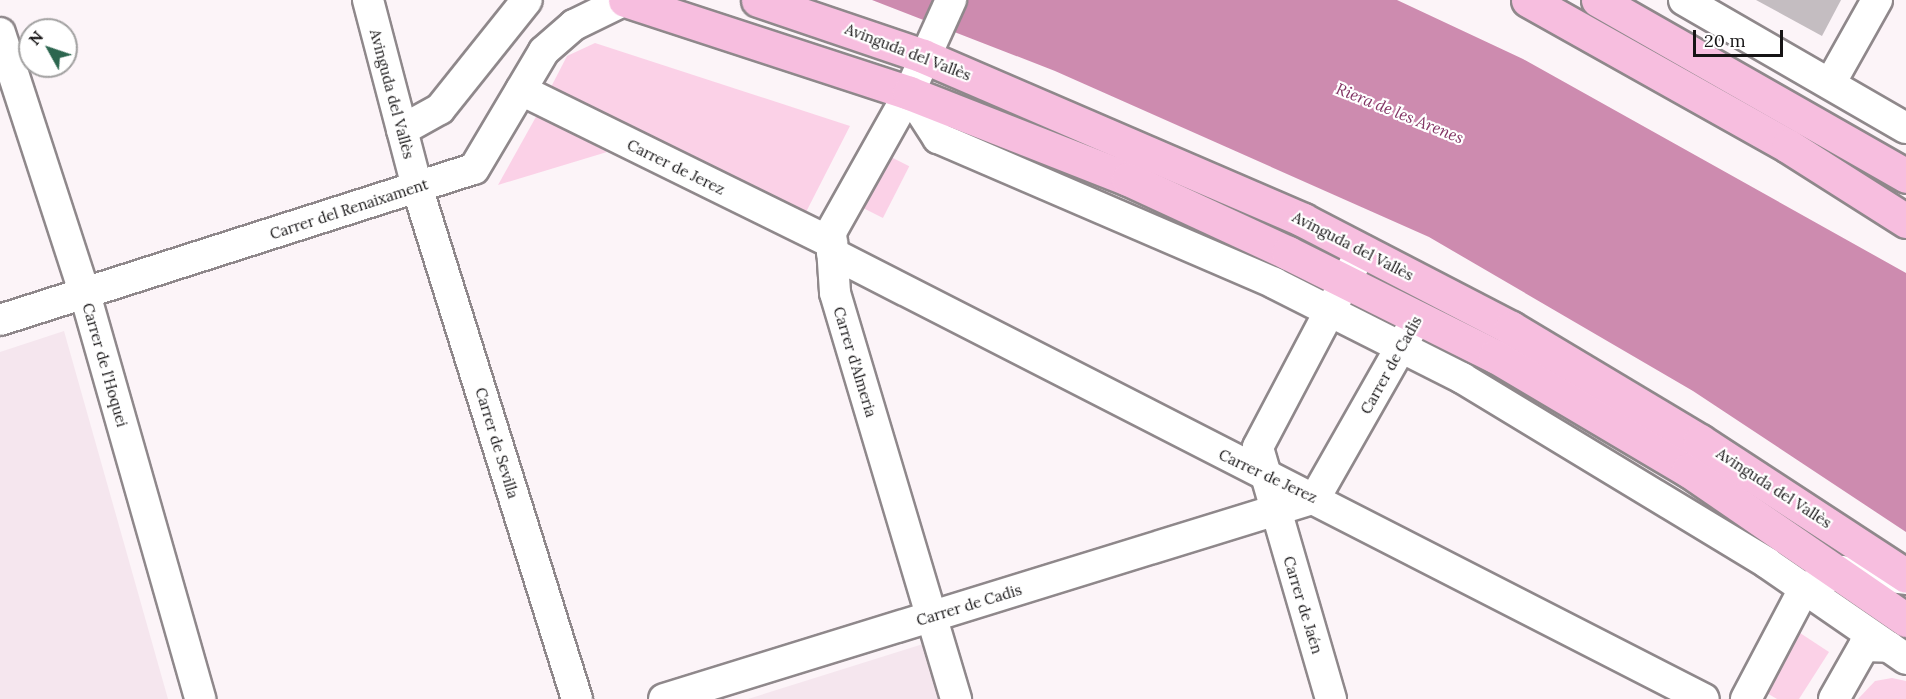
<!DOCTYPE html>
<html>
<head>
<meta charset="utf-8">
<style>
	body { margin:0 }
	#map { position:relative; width:1906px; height:699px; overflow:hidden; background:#fcf4f8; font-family:Lora,serif }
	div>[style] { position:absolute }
	.built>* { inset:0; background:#f5e6ee }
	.green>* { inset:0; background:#fbd1e7; transform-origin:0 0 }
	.water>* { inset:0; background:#cd8baf }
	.building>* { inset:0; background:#c4bdc1 }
	.roads { filter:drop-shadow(2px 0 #8f888b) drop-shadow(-2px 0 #8f888b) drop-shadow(0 2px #8f888b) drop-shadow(0 -2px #8f888b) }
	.minor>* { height:30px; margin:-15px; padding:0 15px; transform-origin:15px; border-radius:15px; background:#fff }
	.major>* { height:33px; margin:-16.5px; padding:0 16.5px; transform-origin:16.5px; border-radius:16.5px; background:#f7bedf }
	span { translate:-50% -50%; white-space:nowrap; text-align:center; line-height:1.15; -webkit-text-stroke:4.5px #fff; paint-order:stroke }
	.street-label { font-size:15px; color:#161415 }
	.water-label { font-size:16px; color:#833565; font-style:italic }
	.north { position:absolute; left:18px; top:18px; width:60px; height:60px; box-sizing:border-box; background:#fff; border:2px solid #a2a1a1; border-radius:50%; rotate:310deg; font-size:16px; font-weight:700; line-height:24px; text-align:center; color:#161415 }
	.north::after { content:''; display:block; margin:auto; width:21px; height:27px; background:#2c664f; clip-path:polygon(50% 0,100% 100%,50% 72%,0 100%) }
	.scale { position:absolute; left:1693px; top:30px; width:90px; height:27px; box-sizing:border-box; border:3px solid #161415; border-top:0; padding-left:8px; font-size:18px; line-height:21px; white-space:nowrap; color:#161415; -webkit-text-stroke:4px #fff; paint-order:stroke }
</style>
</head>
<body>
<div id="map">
	<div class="built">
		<div style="clip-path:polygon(64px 331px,168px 699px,0 699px,0 352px)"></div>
		<div style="clip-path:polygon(923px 644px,939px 699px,748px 699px)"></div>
	</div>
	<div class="green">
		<div style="clip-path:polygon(595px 43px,850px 126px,804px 216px,551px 87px,567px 56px)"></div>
		<div style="clip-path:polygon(537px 115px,607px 152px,498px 185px)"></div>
		<div style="left:887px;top:155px;width:25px;height:58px;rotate:27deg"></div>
		<div style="clip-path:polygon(1797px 631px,1829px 652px,1799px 699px,1777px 699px,1765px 692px)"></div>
		<div style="clip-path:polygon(1892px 678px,1906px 681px,1906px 699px,1858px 699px,1875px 681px)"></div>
	</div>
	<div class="water">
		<div style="clip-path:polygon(872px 0,1397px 0,1523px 59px,1906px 273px,1906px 532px,1693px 391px,1429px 237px,1055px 71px)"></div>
	</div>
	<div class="building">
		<div style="clip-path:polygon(1756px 0,1841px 0,1822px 36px)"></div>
	</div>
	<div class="roads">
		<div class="minor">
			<div style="left:368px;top:0;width:193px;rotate:75.3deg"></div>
			<div style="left:417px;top:187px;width:536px;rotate:72.65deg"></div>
			<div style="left:951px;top:0;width:102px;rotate:114.3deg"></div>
			<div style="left:909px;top:93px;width:159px;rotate:119.3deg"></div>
			<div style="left:831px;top:232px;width:61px;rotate:86.2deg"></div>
			<div style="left:835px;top:293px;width:424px;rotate:73.4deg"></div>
			<div style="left:1684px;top:0;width:256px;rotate:30deg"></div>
			<div style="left:0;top:33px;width:274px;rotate:72deg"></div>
			<div style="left:85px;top:294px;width:421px;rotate:74.1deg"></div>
			<div style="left:1831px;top:82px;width:94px;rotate:-60.7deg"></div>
			<div style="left:521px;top:90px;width:347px;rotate:26.2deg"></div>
			<div style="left:909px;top:93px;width:54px;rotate:57.2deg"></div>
			<div style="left:938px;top:138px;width:366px;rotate:23.3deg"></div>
			<div style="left:1274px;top:283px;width:211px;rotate:26.8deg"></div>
			<div style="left:1462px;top:378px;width:357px;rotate:31.2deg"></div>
			<div style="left:1767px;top:563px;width:169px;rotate:34.6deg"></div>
			<div style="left:402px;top:130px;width:43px;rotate:-28.9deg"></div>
			<div style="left:440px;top:109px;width:139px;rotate:-51.4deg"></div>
			<div style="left:832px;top:253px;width:979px;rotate:27.09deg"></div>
			<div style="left:0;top:320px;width:497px;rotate:-17.7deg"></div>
			<div style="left:474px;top:169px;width:137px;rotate:-59.3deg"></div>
			<div style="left:544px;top:51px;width:40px;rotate:-41deg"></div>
			<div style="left:574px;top:25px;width:57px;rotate:-26.1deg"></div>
			<div style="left:664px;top:699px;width:681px;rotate:-17.16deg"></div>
			<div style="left:1315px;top:498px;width:192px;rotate:-60.4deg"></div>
			<div style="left:1331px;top:699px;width:262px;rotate:-106.2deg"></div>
			<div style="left:1258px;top:447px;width:223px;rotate:-62.2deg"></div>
			<div style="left:1746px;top:699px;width:124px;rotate:-62.2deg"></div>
			<div style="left:1804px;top:589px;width:41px;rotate:-25.9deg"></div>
			<div style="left:1841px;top:571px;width:65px;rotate:7deg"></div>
			<div style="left:1834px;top:699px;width:61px;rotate:-60.5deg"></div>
			<div style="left:1864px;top:646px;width:25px;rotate:2deg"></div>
		</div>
		<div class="major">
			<div style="left:625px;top:0;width:299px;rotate:18.1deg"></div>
			<div style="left:909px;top:93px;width:235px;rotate:21.4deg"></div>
			<div style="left:1128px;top:179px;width:176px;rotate:24.8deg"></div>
			<div style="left:1288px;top:253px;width:231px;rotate:26.5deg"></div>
			<div style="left:1495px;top:356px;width:224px;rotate:30.6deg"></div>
			<div style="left:1688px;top:470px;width:265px;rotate:34.5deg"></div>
			<div style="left:758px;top:0;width:174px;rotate:18.7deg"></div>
			<div style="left:923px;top:56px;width:414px;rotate:23.3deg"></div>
			<div style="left:1303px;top:220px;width:234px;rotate:27.4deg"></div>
			<div style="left:1511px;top:328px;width:220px;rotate:30.9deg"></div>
			<div style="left:1700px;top:441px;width:246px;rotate:33.2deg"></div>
			<div style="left:1528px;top:0;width:298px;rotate:29.3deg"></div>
			<div style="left:1788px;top:146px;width:140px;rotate:32.4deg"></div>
			<div style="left:1598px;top:0;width:355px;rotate:29.7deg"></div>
		</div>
	</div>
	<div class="street-label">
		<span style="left:908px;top:52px;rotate:21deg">Avinguda del Vallès</span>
		<span style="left:392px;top:94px;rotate:75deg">Avinguda del Vallès</span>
		<span style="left:676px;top:167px;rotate:26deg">Carrer de Jerez</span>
		<span style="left:349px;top:209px;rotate:-18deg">Carrer del Renaixament</span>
		<span style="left:1353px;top:246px;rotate:27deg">Avinguda del Vallès</span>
		<span style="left:855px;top:362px;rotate:73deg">Carrer d'Almeria</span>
		<span style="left:105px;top:365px;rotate:74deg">Carrer de l'Hoquei</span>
		<span style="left:1391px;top:365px;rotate:-61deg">Carrer de Cadis</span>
		<span style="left:497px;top:443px;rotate:73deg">Carrer de Sevilla</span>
		<span style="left:1268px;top:476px;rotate:25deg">Carrer de Jerez</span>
		<span style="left:1774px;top:488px;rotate:33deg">Avinguda del Vallès</span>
		<span style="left:969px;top:605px;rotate:-17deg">Carrer de Cadis</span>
		<span style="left:1303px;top:605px;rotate:73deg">Carrer de Jaén</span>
	</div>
	<div class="water-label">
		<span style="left:1400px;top:113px;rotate:22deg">Riera de les Arenes</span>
	</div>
	<div class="north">N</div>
	<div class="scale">20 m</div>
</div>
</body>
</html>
